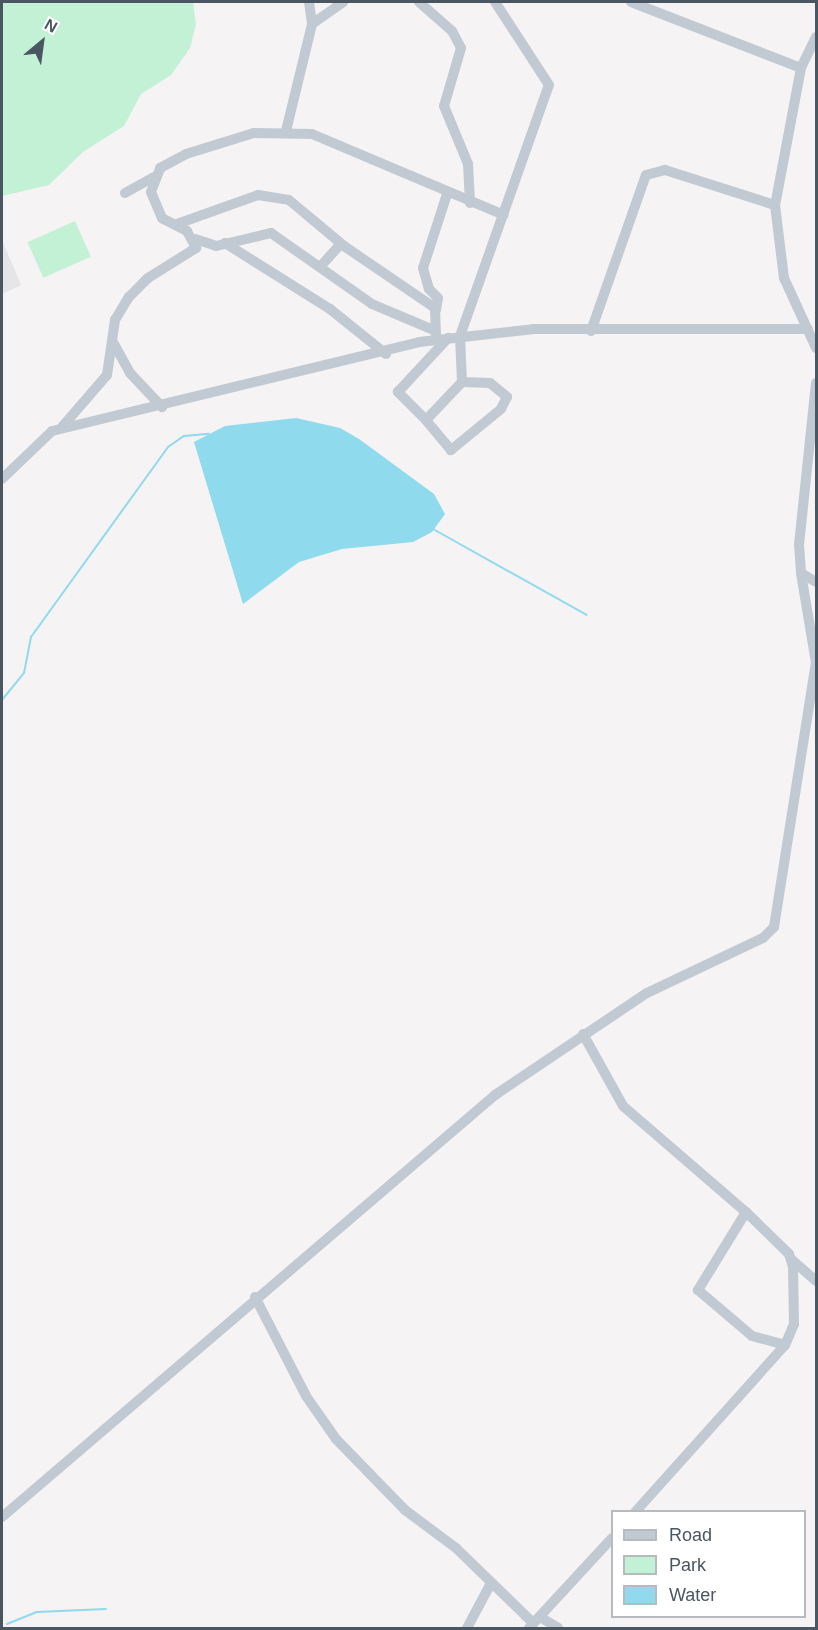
<!DOCTYPE html>
<html>
<head>
<meta charset="utf-8">
<style>
	body { margin:0 }
	#map { position:relative; width:818px; height:1630px; overflow:hidden; background:#f5f3f3; font-family:Arial,sans-serif }
	div>[style] { position:absolute }
	.education>* { inset:0; background:#e6e4e5 }
	.green>* { inset:0; background:#c3f1d5; transform-origin:0 0 }
	.water>* { inset:0; background:#90daee }
	.stream>* { height:2px; margin:-1px; padding:0 1px; transform-origin:1px; border-radius:1px; background:#90daee }
	.minor>* { height:10px; margin:-5px; padding:0 5px; transform-origin:5px; border-radius:5px; background:#c1cad2 }
	span { translate:-50% -50%; white-space:nowrap; text-align:center; line-height:1.15; -webkit-text-stroke:4.5px #fff; paint-order:stroke }
	.frame { position:absolute; inset:0; border:3px solid #4a5661; pointer-events:none }
	.legend { position:absolute; left:611px; top:1510px; width:195px; height:108px; box-sizing:border-box; background:#fff; border:2px solid #b7bbc0; margin:0; padding:8px 10px; list-style:none; font-size:18px; color:#4a5661 }
	.legend li { display:flex; align-items:center; gap:12px; height:30px }
	.legend b { width:30px; border:2px solid #b7bbc0 }
	.north { position:absolute; left:12px; top:12px; width:60px; height:60px; -webkit-text-stroke:4px #fff; paint-order:stroke; rotate:29deg; font-size:16px; font-weight:700; line-height:24px; text-align:center; color:#4a5661 }
	.north::after { content:''; display:block; margin:auto; width:21px; height:27px; background:#4a5661; clip-path:polygon(50% 0,100% 100%,50% 72%,0 100%) }
</style>
</head>
<body>
<div id="map">
	<div class="education">
		<div style="clip-path:polygon(2px 240px,21px 285px,2px 294px)"></div>
	</div>
	<div class="green">
		<div style="clip-path:polygon(2px 2px,193px 2px,196px 24px,190px 48px,171px 75px,141px 94px,124px 126px,83px 152px,49px 185px,2px 196px)"></div>
		<div style="left:75px;top:221px;width:39px;height:52px;rotate:66deg"></div>
	</div>
	<div class="water">
		<div style="clip-path:polygon(296px 418px,340px 428px,359px 439px,434px 494px,445px 514px,432px 532px,413px 542px,342px 549px,299px 562px,243px 604px,194px 442px,225px 426px)"></div>
	</div>
	<div class="stream">
		<div style="left:433px;top:529px;width:176px;rotate:29.2deg"></div>
		<div style="left:2px;top:700px;width:35px;rotate:-51deg"></div>
		<div style="left:24px;top:673px;width:37px;rotate:-79deg"></div>
		<div style="left:31px;top:637px;width:234px;rotate:-54.2deg"></div>
		<div style="left:168px;top:447px;width:19px;rotate:-35deg"></div>
		<div style="left:184px;top:436px;width:25px;rotate:-5deg"></div>
		<div style="left:7px;top:1624px;width:32px;rotate:-22deg"></div>
		<div style="left:37px;top:1612px;width:69px;rotate:-2.5deg"></div>
	</div>
	<div class="minor">
		<div style="left:309px;top:2px;width:22px;rotate:82deg"></div>
		<div style="left:419px;top:2px;width:44px;rotate:41.3deg"></div>
		<div style="left:452px;top:31px;width:19px;rotate:62deg"></div>
		<div style="left:461px;top:48px;width:60px;rotate:106.3deg"></div>
		<div style="left:444px;top:106px;width:63px;rotate:67.5deg"></div>
		<div style="left:468px;top:164px;width:39px;rotate:87deg"></div>
		<div style="left:631px;top:2px;width:182px;rotate:21.2deg"></div>
		<div style="left:816px;top:37px;width:34px;rotate:116deg"></div>
		<div style="left:801px;top:68px;width:139px;rotate:100.7deg"></div>
		<div style="left:775px;top:205px;width:74px;rotate:83deg"></div>
		<div style="left:784px;top:278px;width:77px;rotate:65.4deg"></div>
		<div style="left:286px;top:131px;width:110px;rotate:-76.3deg"></div>
		<div style="left:312px;top:24px;width:38px;rotate:-35deg"></div>
		<div style="left:125px;top:193px;width:33px;rotate:-29deg"></div>
		<div style="left:177px;top:224px;width:86px;rotate:-19.7deg"></div>
		<div style="left:258px;top:195px;width:31px;rotate:9deg"></div>
		<div style="left:289px;top:200px;width:72px;rotate:39.9deg"></div>
		<div style="left:344px;top:246px;width:110px;rotate:34.3deg"></div>
		<div style="left:435px;top:308px;width:31px;rotate:88deg"></div>
		<div style="left:195px;top:239px;width:22px;rotate:18deg"></div>
		<div style="left:216px;top:246px;width:57px;rotate:-13.3deg"></div>
		<div style="left:271px;top:233px;width:123px;rotate:35.1deg"></div>
		<div style="left:372px;top:304px;width:69px;rotate:22.9deg"></div>
		<div style="left:225px;top:243px;width:124px;rotate:32.2deg"></div>
		<div style="left:330px;top:309px;width:72px;rotate:38.8deg"></div>
		<div style="left:320px;top:267px;width:31px;rotate:-48deg"></div>
		<div style="left:436px;top:310px;width:12px;rotate:-81deg"></div>
		<div style="left:438px;top:298px;width:13px;rotate:-135deg"></div>
		<div style="left:429px;top:289px;width:22px;rotate:-106deg"></div>
		<div style="left:423px;top:268px;width:78px;rotate:-72deg"></div>
		<div style="left:591px;top:331px;width:165px;rotate:-70.6deg"></div>
		<div style="left:646px;top:175px;width:20px;rotate:-15deg"></div>
		<div style="left:665px;top:170px;width:115px;rotate:17.7deg"></div>
		<div style="left:114px;top:344px;width:33px;rotate:61deg"></div>
		<div style="left:130px;top:373px;width:47px;rotate:46.7deg"></div>
		<div style="left:462px;top:382px;width:28px;rotate:2deg"></div>
		<div style="left:490px;top:383px;width:22px;rotate:39deg"></div>
		<div style="left:507px;top:397px;width:13px;rotate:117deg"></div>
		<div style="left:501px;top:409px;width:65px;rotate:140.6deg"></div>
		<div style="left:451px;top:450px;width:39px;rotate:-130deg"></div>
		<div style="left:426px;top:420px;width:52px;rotate:-46.5deg"></div>
		<div style="left:462px;top:382px;width:46px;rotate:-92.5deg"></div>
		<div style="left:460px;top:336px;width:266px;rotate:-70.5deg"></div>
		<div style="left:549px;top:85px;width:99px;rotate:-123deg"></div>
		<div style="left:816px;top:383px;width:162px;rotate:96deg"></div>
		<div style="left:799px;top:544px;width:29px;rotate:86deg"></div>
		<div style="left:801px;top:573px;width:17px;rotate:31deg"></div>
		<div style="left:426px;top:420px;width:40px;rotate:-135deg"></div>
		<div style="left:398px;top:392px;width:74px;rotate:-47.2deg"></div>
		<div style="left:62px;top:427px;width:69px;rotate:-49.1deg"></div>
		<div style="left:107px;top:375px;width:56px;rotate:-81.7deg"></div>
		<div style="left:115px;top:320px;width:27px;rotate:-59deg"></div>
		<div style="left:129px;top:297px;width:27px;rotate:-45deg"></div>
		<div style="left:148px;top:278px;width:57px;rotate:-32deg"></div>
		<div style="left:196px;top:248px;width:19px;rotate:-118deg"></div>
		<div style="left:187px;top:231px;width:28px;rotate:-153deg"></div>
		<div style="left:162px;top:218px;width:28px;rotate:-113deg"></div>
		<div style="left:151px;top:192px;width:26px;rotate:-69deg"></div>
		<div style="left:160px;top:168px;width:30px;rotate:-28deg"></div>
		<div style="left:186px;top:154px;width:71px;rotate:-17.2deg"></div>
		<div style="left:254px;top:133px;width:58px;rotate:1deg"></div>
		<div style="left:312px;top:134px;width:208px;rotate:22.9deg"></div>
		<div style="left:2px;top:479px;width:69px;rotate:-43.8deg"></div>
		<div style="left:52px;top:431px;width:378px;rotate:-13.6deg"></div>
		<div style="left:419px;top:342px;width:116px;rotate:-6.4deg"></div>
		<div style="left:534px;top:329px;width:274px"></div>
		<div style="left:583px;top:1034px;width:82px;rotate:60.9deg"></div>
		<div style="left:623px;top:1106px;width:162px;rotate:40.8deg"></div>
		<div style="left:746px;top:1212px;width:60px;rotate:44.3deg"></div>
		<div style="left:789px;top:1254px;width:13px;rotate:72deg"></div>
		<div style="left:793px;top:1266px;width:58px;rotate:89deg"></div>
		<div style="left:794px;top:1324px;width:23px;rotate:113deg"></div>
		<div style="left:785px;top:1345px;width:224px;rotate:131.9deg"></div>
		<div style="left:746px;top:1212px;width:92px;rotate:121.6deg"></div>
		<div style="left:698px;top:1290px;width:71px;rotate:40.4deg"></div>
		<div style="left:752px;top:1336px;width:34px;rotate:15deg"></div>
		<div style="left:792px;top:1260px;width:32px;rotate:41deg"></div>
		<div style="left:255px;top:1297px;width:111px;rotate:62.7deg"></div>
		<div style="left:306px;top:1396px;width:52px;rotate:55.1deg"></div>
		<div style="left:336px;top:1439px;width:99px;rotate:45.8deg"></div>
		<div style="left:405px;top:1510px;width:64px;rotate:36.7deg"></div>
		<div style="left:456px;top:1548px;width:107px;rotate:44.2deg"></div>
		<div style="left:2px;top:1517px;width:649px;rotate:-40.56deg"></div>
		<div style="left:495px;top:1095px;width:183px;rotate:-33.9deg"></div>
		<div style="left:647px;top:993px;width:128px;rotate:-25.4deg"></div>
		<div style="left:763px;top:938px;width:16px;rotate:-45deg"></div>
		<div style="left:774px;top:927px;width:267px;rotate:-81deg"></div>
		<div style="left:816px;top:663px;width:91px;rotate:-99.5deg"></div>
		<div style="left:540px;top:1617px;width:21px;rotate:31deg"></div>
		<div style="left:467px;top:1628px;width:49px;rotate:-61.9deg"></div>
		<div style="left:529px;top:1628px;width:122px;rotate:-47.3deg"></div>
	</div>
	<div class="frame"></div>
	<ul class="legend">
	<li><b style="height:8px;background:#c1cad2"></b>Road</li>
	<li><b style="height:16px;background:#c3f1d5"></b>Park</li>
	<li><b style="height:16px;background:#90daee"></b>Water</li>
	</ul>
	<div class="north">N</div>
</div>
</body>
</html>
